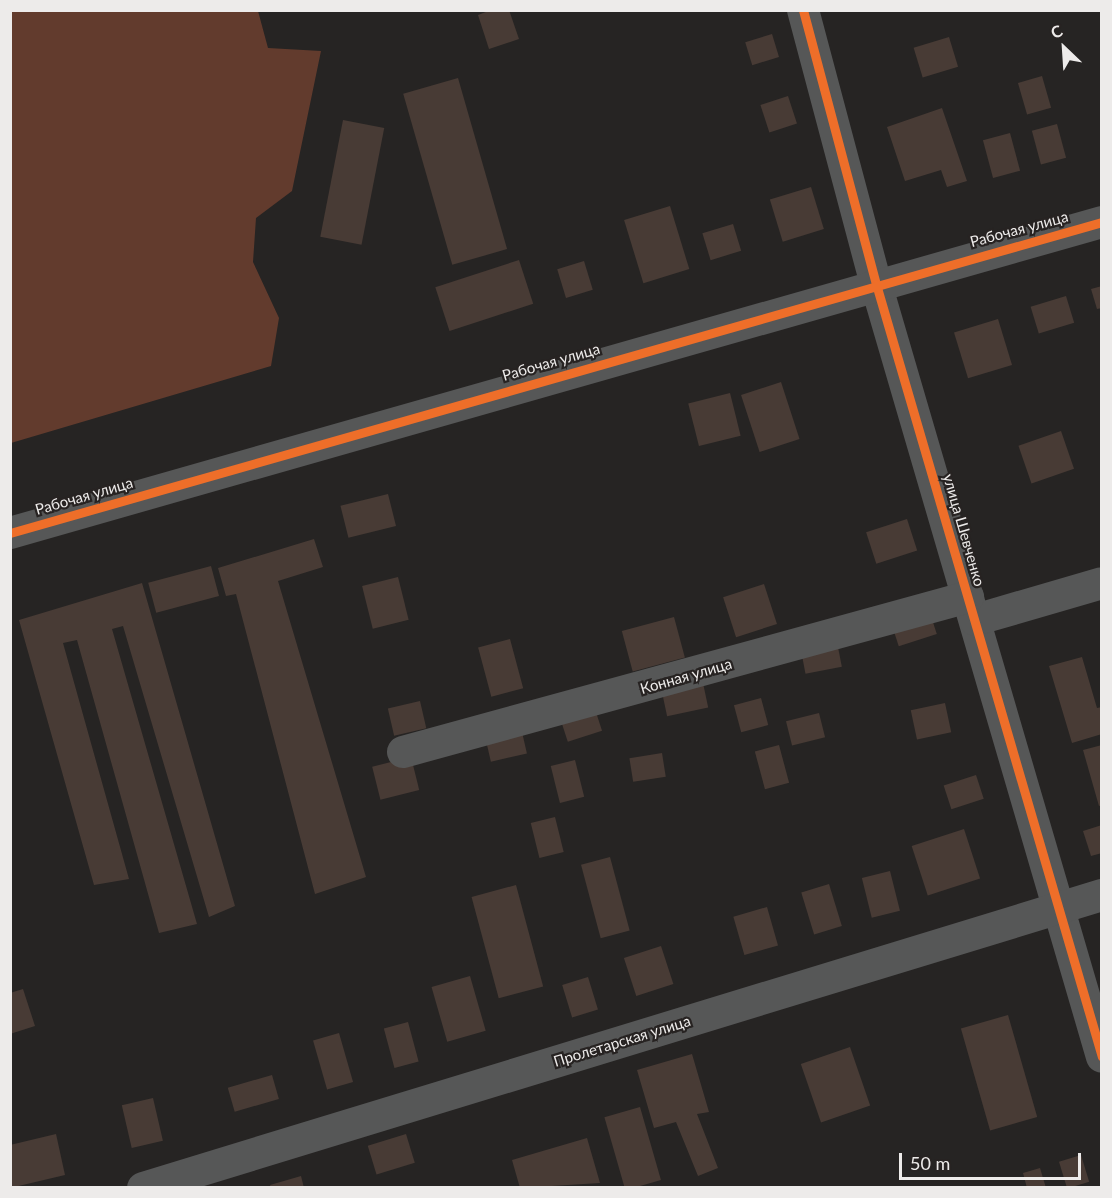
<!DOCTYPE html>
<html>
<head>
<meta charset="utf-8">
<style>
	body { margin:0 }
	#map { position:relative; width:1112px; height:1198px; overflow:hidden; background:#262423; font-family:Lato,sans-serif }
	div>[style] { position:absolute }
	.green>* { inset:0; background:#623b2d }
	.building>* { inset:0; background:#483b35; transform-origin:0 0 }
	.minor>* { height:32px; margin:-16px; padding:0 16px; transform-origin:16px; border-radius:16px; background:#565757 }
	.cycleway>* { height:9px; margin:-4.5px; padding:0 4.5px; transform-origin:4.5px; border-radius:4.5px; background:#ee6e29 }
	span { translate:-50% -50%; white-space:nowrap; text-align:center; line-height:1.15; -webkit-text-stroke:4.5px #272322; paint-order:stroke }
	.street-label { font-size:15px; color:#edebea }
	.frame { position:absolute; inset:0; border:12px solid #edebea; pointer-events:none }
	.north { position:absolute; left:1034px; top:18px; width:60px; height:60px; -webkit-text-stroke:4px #272322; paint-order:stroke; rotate:335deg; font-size:16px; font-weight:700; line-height:24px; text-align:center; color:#edebea }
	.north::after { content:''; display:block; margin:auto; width:21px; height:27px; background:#edebea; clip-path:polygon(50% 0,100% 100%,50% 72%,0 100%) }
	.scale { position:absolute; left:899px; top:1153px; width:182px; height:27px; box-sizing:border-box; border:3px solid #edebea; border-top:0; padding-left:8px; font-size:18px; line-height:21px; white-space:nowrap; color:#edebea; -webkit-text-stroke:4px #272322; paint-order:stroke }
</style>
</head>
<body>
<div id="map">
	<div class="green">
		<div style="clip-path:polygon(11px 10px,258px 11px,268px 48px,321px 51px,292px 191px,256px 218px,253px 262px,279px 318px,271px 366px,11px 443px)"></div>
	</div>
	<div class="building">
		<div style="clip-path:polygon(491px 10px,509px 10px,519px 39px,489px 49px,478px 15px)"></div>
		<div style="left:772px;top:34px;width:24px;height:28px;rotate:73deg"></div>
		<div style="left:949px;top:37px;width:31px;height:37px;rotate:73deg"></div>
		<div style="left:1042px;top:76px;width:33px;height:25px;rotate:74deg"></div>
		<div style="left:458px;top:78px;width:178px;height:57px;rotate:74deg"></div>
		<div style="left:788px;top:96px;width:29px;height:29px;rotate:72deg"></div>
		<div style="clip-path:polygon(942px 108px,967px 181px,947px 187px,941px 170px,905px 181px,887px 127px)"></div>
		<div style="left:343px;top:120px;width:42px;height:119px;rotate:11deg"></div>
		<div style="left:1057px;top:124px;width:35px;height:26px;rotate:75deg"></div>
		<div style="left:1010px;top:133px;width:39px;height:28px;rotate:75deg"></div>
		<div style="left:811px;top:187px;width:44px;height:43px;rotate:73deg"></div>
		<div style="left:670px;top:206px;width:66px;height:48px;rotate:73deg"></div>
		<div style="left:733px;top:224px;width:28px;height:32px;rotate:73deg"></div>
		<div style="left:519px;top:260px;width:46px;height:88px;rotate:72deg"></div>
		<div style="left:584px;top:261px;width:30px;height:28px;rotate:73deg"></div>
		<div style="clip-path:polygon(1102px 286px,1102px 308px,1097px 309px,1091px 289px)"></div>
		<div style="left:1066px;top:296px;width:28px;height:37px;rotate:73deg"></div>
		<div style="left:998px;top:319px;width:48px;height:46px;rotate:73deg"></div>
		<div style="left:781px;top:382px;width:60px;height:42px;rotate:72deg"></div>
		<div style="left:730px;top:393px;width:44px;height:43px;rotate:76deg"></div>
		<div style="left:1061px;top:431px;width:40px;height:45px;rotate:71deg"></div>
		<div style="left:388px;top:494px;width:33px;height:49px;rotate:76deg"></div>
		<div style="left:907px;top:519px;width:33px;height:43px;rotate:72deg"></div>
		<div style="clip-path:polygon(314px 539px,323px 567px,278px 581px,366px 877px,315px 894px,236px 594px,226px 596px,218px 568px)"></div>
		<div style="left:211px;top:566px;width:31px;height:65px;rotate:75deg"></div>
		<div style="left:398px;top:577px;width:44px;height:37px;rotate:76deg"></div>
		<div style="clip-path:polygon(142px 583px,235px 906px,209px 917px,123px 626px,112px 629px,197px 924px,159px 933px,77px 640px,63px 643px,129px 879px,94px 885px,19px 620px)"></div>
		<div style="left:764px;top:584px;width:42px;height:43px;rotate:72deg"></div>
		<div style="left:930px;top:613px;width:22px;height:40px;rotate:72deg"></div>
		<div style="left:674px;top:617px;width:42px;height:54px;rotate:75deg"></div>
		<div style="left:510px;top:639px;width:51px;height:33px;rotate:75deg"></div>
		<div style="left:838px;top:647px;width:20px;height:37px;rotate:79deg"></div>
		<div style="clip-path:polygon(1082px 657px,1097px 708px,1102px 707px,1102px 734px,1072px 743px,1049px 666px)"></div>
		<div style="left:703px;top:683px;width:25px;height:42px;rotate:78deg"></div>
		<div style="left:761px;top:698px;width:28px;height:28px;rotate:75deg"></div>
		<div style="left:420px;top:701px;width:28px;height:33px;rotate:77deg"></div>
		<div style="left:945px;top:703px;width:30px;height:35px;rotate:78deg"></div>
		<div style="left:594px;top:706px;width:26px;height:36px;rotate:72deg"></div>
		<div style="left:819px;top:713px;width:25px;height:34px;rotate:76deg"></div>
		<div style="left:522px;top:732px;width:22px;height:37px;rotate:77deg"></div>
		<div style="left:779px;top:745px;width:39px;height:25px;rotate:75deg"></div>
		<div style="clip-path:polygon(1102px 745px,1102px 805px,1099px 806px,1083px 750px)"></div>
		<div style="left:662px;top:753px;width:24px;height:33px;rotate:81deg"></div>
		<div style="left:411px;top:757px;width:34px;height:40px;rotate:76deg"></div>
		<div style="left:575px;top:760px;width:38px;height:25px;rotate:76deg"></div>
		<div style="left:976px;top:775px;width:25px;height:34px;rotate:72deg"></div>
		<div style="left:555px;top:817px;width:36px;height:25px;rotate:76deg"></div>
		<div style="clip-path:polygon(1102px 825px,1102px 853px,1091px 856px,1083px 831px)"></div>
		<div style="left:964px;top:829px;width:52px;height:55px;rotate:72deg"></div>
		<div style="left:610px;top:857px;width:76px;height:30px;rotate:75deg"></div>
		<div style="left:890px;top:871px;width:41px;height:29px;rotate:76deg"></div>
		<div style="left:829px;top:884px;width:44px;height:29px;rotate:73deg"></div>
		<div style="left:516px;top:885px;width:105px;height:46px;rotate:75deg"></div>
		<div style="left:767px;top:907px;width:40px;height:35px;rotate:74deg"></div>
		<div style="left:661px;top:946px;width:40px;height:39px;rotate:72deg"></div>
		<div style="left:470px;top:976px;width:57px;height:40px;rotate:74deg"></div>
		<div style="left:588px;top:977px;width:34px;height:27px;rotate:73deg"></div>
		<div style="clip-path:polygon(23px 989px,35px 1026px,10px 1034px,10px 993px)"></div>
		<div style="left:1008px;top:1015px;width:106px;height:49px;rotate:74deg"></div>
		<div style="left:408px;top:1022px;width:41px;height:25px;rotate:75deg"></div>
		<div style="left:339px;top:1033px;width:51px;height:27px;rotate:74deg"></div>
		<div style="left:850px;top:1047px;width:62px;height:52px;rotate:71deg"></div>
		<div style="clip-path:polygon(692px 1054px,709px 1112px,697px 1114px,718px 1168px,698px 1176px,676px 1122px,654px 1128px,637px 1070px)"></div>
		<div style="left:272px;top:1075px;width:25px;height:46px;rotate:74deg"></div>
		<div style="left:153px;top:1098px;width:44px;height:32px;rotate:77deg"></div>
		<div style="left:640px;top:1107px;width:76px;height:37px;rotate:74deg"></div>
		<div style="clip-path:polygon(56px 1134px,65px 1175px,10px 1188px,10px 1145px)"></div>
		<div style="left:406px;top:1134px;width:30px;height:40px;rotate:73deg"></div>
		<div style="clip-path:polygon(587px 1138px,600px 1183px,520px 1188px,512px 1160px)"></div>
		<div style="left:1081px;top:1155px;width:28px;height:23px;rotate:73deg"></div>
		<div style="clip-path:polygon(1040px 1168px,1046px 1188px,1027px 1188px,1023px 1173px)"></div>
		<div style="clip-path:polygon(301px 1176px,304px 1188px,271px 1188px,270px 1185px)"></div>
	</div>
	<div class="minor">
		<div style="left:803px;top:10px;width:284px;rotate:75.1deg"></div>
		<div style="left:876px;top:284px;width:805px;rotate:73.7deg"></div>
		<div style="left:10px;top:533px;width:1135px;rotate:-15.9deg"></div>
		<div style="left:975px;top:620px;width:132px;rotate:-16.2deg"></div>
		<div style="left:403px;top:752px;width:586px;rotate:-15.34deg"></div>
		<div style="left:143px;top:1188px;width:1003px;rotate:-16.99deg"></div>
	</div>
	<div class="cycleway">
		<div style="left:803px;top:10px;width:284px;rotate:75.1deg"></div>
		<div style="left:876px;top:284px;width:805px;rotate:73.7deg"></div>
		<div style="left:10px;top:533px;width:1135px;rotate:-15.9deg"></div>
	</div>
	<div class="street-label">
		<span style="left:1019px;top:229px;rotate:-15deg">Рабочая улица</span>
		<span style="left:551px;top:362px;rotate:-16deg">Рабочая улица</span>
		<span style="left:84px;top:496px;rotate:-16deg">Рабочая улица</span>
		<span style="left:964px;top:530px;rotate:74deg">улица Шевченко</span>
		<span style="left:686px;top:676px;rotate:-16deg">Конная улица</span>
		<span style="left:622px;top:1041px;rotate:-17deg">Пролетарская улица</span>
	</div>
	<div class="frame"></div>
	<div class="north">С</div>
	<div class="scale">50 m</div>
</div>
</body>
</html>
